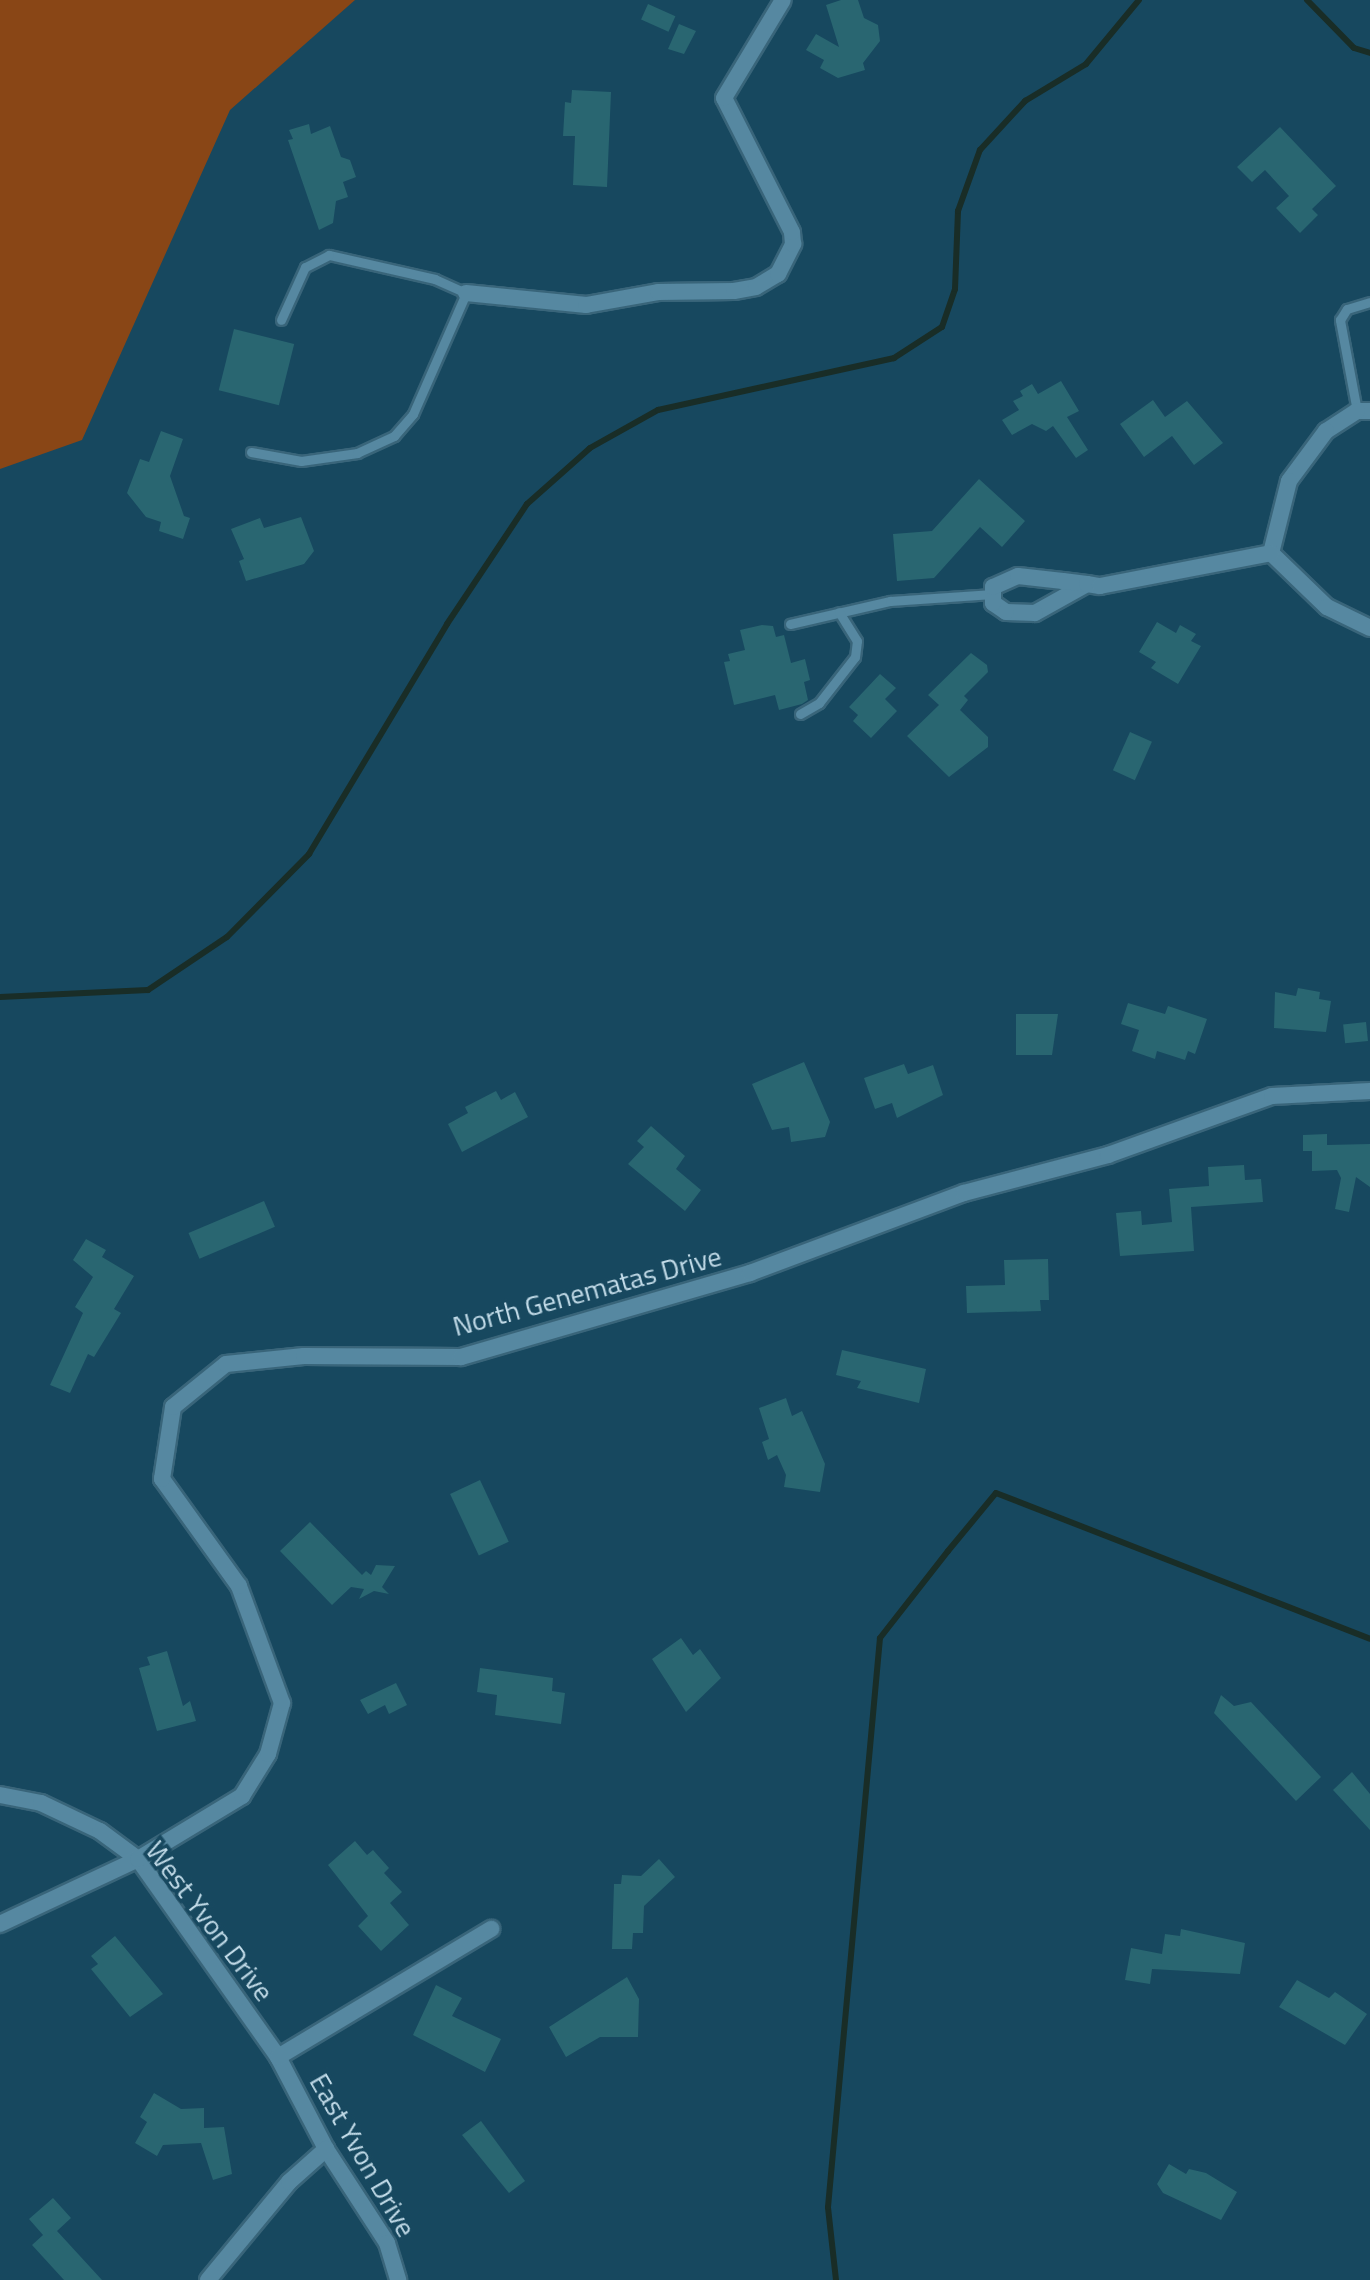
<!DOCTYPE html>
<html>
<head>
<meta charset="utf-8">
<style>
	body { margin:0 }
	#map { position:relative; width:1370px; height:2280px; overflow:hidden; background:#17485f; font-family:"Titillium Web",sans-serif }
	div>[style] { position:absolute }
	.green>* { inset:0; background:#894616 }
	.stream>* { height:6px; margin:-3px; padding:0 3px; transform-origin:3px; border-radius:3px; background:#192d27 }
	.building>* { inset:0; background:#296671; transform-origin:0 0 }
	.roads { filter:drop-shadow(2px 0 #39657a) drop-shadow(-2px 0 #39657a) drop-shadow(0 2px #39657a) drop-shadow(0 -2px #39657a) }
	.lane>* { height:9px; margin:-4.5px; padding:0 4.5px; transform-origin:4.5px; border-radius:4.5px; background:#5688a1 }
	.street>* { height:16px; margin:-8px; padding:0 8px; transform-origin:8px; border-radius:8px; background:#5688a1 }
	span { translate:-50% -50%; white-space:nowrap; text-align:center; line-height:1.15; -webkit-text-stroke:7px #17485f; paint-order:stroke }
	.street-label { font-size:28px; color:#c2dbe8 }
</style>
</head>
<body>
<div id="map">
	<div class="green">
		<div style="clip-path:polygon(0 0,355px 0,230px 110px,82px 440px,0 469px)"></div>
	</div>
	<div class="stream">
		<div style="left:1307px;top:0;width:67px;rotate:45.6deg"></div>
		<div style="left:1354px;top:48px;width:17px;rotate:17deg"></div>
		<div style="left:0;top:997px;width:148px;rotate:-2.7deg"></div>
		<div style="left:148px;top:990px;width:95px;rotate:-33.9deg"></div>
		<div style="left:227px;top:937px;width:117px;rotate:-45.3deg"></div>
		<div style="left:309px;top:854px;width:268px;rotate:-59deg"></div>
		<div style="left:447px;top:624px;width:144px;rotate:-56.3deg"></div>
		<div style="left:527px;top:504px;width:84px;rotate:-41.6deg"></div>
		<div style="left:590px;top:448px;width:78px;rotate:-29.2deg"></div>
		<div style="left:658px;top:410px;width:242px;rotate:-12.4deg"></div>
		<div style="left:894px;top:358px;width:57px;rotate:-32.9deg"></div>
		<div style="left:942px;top:327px;width:40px;rotate:-71.1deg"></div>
		<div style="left:955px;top:289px;width:78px;rotate:-87.8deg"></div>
		<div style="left:958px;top:211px;width:65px;rotate:-70.2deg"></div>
		<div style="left:980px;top:150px;width:67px;rotate:-47.4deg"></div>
		<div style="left:1025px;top:101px;width:71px;rotate:-31.2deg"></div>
		<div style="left:1086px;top:64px;width:83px;rotate:-50.4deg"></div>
		<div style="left:836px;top:2280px;width:73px;rotate:-96.3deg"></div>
		<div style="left:828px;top:2207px;width:571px;rotate:-84.78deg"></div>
		<div style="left:880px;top:1638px;width:110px;rotate:-52deg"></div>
		<div style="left:948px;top:1551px;width:75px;rotate:-50.4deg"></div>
		<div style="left:996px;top:1493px;width:401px;rotate:21.3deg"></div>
	</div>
	<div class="building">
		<div style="clip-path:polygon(841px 0,858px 0,864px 18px,878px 25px,880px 41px,863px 63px,865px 70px,838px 78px,820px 68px,824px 60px,806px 50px,816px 34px,839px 47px,826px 5px)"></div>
		<div style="left:648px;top:4px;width:30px;height:17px;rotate:24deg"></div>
		<div style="clip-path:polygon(679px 24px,696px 31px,684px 54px,668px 49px)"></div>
		<div style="clip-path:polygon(572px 90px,611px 92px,607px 187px,573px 185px,575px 136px,563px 136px,565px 102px,571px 103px)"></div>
		<div style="clip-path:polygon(309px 124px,311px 134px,330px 126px,341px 157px,350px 160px,356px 177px,343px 182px,348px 197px,336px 201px,333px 223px,319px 230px,288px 140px,293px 139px,289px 130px)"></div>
		<div style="clip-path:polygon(1280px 127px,1336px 186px,1312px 209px,1318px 215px,1300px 233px,1276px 208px,1289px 196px,1265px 170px,1252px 182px,1237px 167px)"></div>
		<div style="left:234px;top:329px;width:62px;height:63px;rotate:14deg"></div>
		<div style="clip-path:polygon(1061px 381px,1079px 411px,1067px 417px,1088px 450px,1076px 458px,1053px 426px,1046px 431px,1032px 424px,1012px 435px,1002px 420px,1019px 410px,1013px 401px,1023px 396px,1020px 391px,1032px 384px,1038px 394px)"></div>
		<div style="clip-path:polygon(1153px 400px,1165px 417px,1187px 401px,1223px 443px,1194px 465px,1172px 436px,1144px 457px,1120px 424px)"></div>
		<div style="clip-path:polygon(161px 431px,183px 439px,170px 476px,184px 516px,190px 518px,183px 539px,159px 531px,161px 522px,146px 517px,127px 493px,140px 459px,149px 462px)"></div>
		<div style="clip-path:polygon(979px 479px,1025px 521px,1002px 547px,980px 527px,934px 578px,897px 581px,893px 534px,932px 531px)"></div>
		<div style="clip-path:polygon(301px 517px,314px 551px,304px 564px,246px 581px,239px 561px,244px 559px,231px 529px,260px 518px,264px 528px)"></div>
		<div style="clip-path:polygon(1157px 622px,1176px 633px,1180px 625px,1196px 634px,1191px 641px,1201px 646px,1178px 684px,1151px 668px,1156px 662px,1139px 652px)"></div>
		<div style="clip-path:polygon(762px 625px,773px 626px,776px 637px,784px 635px,791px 663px,805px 659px,810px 680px,804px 682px,808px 700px,802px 704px,779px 710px,775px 695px,734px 705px,724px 662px,730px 661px,728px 654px,745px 650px,740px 630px)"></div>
		<div style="clip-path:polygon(971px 653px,987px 665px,988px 672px,964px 696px,968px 700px,960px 710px,988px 737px,988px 747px,949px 777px,907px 736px,939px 705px,928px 695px)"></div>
		<div style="clip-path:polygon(880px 674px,896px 688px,885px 699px,897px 711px,871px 738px,853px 721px,858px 715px,849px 707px)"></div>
		<div style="left:1130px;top:732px;width:24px;height:42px;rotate:24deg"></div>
		<div style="clip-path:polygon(1298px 988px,1320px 992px,1319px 999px,1331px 1001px,1326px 1032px,1274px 1028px,1275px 992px,1296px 996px)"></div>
		<div style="clip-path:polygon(1128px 1003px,1165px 1014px,1168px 1006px,1207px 1019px,1195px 1054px,1188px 1051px,1185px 1060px,1157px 1051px,1155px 1059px,1132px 1051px,1139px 1030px,1121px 1024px)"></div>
		<div style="clip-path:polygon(1016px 1014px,1058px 1014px,1052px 1055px,1016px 1055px)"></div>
		<div style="left:1366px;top:1022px;width:19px;height:23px;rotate:84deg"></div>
		<div style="clip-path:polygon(804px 1062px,830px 1122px,825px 1137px,791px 1142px,789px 1127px,772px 1130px,752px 1084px)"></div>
		<div style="clip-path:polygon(904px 1064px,908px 1074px,933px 1065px,943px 1095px,897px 1118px,892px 1103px,875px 1109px,864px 1078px)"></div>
		<div style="clip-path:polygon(496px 1091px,501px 1100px,515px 1092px,528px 1117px,462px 1152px,448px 1124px,468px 1113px,465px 1107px)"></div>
		<div style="clip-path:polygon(651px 1126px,685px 1156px,676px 1169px,701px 1190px,685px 1211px,628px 1164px,644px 1147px,637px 1141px)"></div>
		<div style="clip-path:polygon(1327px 1134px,1327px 1145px,1370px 1144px,1370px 1187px,1356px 1177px,1349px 1212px,1335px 1209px,1341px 1178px,1337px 1170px,1312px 1171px,1312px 1151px,1303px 1151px,1303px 1135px)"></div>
		<div style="clip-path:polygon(1244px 1165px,1245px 1180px,1261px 1179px,1263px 1202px,1191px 1207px,1194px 1251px,1120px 1256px,1116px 1213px,1141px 1211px,1142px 1225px,1172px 1222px,1169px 1189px,1209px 1186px,1208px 1167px)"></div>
		<div style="left:264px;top:1201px;width:28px;height:82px;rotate:67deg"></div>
		<div style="clip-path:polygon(86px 1239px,106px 1250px,102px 1257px,134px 1276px,114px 1309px,121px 1313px,94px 1357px,88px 1354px,70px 1393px,50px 1385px,83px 1313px,75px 1307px,93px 1277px,73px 1260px)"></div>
		<div style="clip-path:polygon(1048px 1259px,1049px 1300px,1040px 1300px,1041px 1311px,967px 1313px,966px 1286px,1005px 1285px,1004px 1260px)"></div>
		<div style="clip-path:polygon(842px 1350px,926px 1369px,919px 1403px,857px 1388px,861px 1381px,836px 1375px)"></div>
		<div style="clip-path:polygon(786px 1398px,792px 1416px,802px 1411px,825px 1464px,820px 1492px,784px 1487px,786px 1475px,777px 1455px,768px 1460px,762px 1442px,769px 1439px,759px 1408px)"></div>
		<div style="left:480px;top:1480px;width:68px;height:33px;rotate:65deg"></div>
		<div style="clip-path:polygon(310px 1522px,362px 1575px,366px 1571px,371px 1575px,376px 1565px,395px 1566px,382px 1587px,389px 1594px,374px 1591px,359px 1599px,364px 1589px,351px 1587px,332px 1605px,280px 1551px)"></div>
		<div style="clip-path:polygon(681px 1638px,693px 1655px,700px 1649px,721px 1678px,686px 1712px,652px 1659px)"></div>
		<div style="clip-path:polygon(167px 1651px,183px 1706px,190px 1701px,196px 1721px,157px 1731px,139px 1668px,150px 1665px,147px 1657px)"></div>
		<div style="clip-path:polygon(480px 1668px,553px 1678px,552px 1691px,565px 1693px,561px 1724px,495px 1715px,497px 1695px,477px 1692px)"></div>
		<div style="clip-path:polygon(396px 1683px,407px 1705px,389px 1714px,385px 1705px,368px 1714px,360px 1700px)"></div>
		<div style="clip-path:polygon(1221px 1695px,1234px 1706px,1251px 1702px,1321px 1777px,1296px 1801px,1214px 1713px)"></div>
		<div style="clip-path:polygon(1352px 1772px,1370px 1794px,1370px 1830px,1333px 1790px)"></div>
		<div style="clip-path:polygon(355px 1841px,367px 1855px,373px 1850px,389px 1868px,384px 1873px,402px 1892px,390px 1903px,409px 1925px,381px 1951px,358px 1926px,368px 1916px,328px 1865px)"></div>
		<div style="clip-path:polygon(659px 1859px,675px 1877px,644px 1906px,643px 1933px,633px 1933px,632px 1949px,612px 1949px,614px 1884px,621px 1884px,622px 1875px,641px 1876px)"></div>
		<div style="clip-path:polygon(1181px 1929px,1245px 1943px,1240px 1974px,1152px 1969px,1150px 1984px,1125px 1980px,1131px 1948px,1162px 1954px,1165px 1934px,1180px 1936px)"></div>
		<div style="clip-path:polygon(115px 1936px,163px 1994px,130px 2017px,91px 1969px,98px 1964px,91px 1956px)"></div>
		<div style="clip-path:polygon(627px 1977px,639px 1999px,638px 2037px,600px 2037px,566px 2057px,549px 2027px)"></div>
		<div style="clip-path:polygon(1297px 1980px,1329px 1998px,1335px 1992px,1367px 2014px,1345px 2045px,1279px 2007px)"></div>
		<div style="clip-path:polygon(436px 1985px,462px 1998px,452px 2016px,501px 2039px,485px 2072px,413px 2035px)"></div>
		<div style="clip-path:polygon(154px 2093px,181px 2109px,204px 2108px,204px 2128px,224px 2127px,232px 2174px,213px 2180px,201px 2143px,163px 2145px,157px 2156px,135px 2143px,147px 2122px,140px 2117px)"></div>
		<div style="clip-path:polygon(481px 2121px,525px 2181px,509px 2193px,462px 2135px)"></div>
		<div style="clip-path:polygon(1169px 2164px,1186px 2174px,1189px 2169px,1206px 2173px,1237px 2192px,1221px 2220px,1163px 2193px,1157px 2184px)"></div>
		<div style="clip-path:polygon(53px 2198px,71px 2218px,57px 2231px,102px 2280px,64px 2280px,32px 2245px,43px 2235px,29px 2219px)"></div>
	</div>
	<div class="roads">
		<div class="lane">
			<div style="left:1357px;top:411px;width:93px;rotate:-100.6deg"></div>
			<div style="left:1340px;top:320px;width:13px;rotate:-58deg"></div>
			<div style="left:1347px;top:309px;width:24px;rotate:-17deg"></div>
			<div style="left:251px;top:452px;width:51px;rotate:10.2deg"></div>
			<div style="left:301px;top:461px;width:57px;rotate:-8.1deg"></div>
			<div style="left:357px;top:453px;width:41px;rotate:-24.7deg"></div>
			<div style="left:394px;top:436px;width:29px;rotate:-49deg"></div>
			<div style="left:413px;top:414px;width:132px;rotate:-66.3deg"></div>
			<div style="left:466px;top:293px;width:34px;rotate:-156deg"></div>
			<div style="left:435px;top:279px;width:109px;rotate:-167.2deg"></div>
			<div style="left:329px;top:255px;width:27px;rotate:153deg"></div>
			<div style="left:305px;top:267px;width:58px;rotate:114.4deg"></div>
			<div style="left:790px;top:624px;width:103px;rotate:-13deg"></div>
			<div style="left:890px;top:601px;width:103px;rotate:-3.9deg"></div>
			<div style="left:800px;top:714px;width:22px;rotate:-30deg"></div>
			<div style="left:819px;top:703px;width:58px;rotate:-52deg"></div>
			<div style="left:855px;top:657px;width:16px;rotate:-83deg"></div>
			<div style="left:857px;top:641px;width:34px;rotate:-122deg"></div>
		</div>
		<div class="street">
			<div style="left:466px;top:293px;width:121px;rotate:5.7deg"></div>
			<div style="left:586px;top:305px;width:73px;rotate:-10.2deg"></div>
			<div style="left:658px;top:292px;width:76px;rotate:-0.8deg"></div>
			<div style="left:734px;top:291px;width:22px;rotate:-10deg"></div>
			<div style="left:756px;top:287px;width:26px;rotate:-31deg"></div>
			<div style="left:778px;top:274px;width:34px;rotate:-63deg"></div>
			<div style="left:793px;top:244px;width:12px;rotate:-95deg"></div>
			<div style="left:792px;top:232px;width:150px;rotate:-116.9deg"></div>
			<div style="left:724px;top:98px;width:114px;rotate:-59deg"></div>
			<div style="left:1370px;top:411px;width:13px;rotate:180deg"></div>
			<div style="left:1357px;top:411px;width:37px;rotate:147deg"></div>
			<div style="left:1326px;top:431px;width:62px;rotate:126.5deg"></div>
			<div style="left:1289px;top:481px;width:74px;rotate:104deg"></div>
			<div style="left:1271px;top:553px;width:78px;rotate:44deg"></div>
			<div style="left:1327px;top:607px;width:48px;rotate:26deg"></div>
			<div style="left:1087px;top:584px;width:60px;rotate:150.9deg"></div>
			<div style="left:1035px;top:613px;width:29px;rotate:-178deg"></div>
			<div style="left:1006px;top:612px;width:16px;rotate:-145deg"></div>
			<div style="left:993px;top:603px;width:16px;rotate:-90deg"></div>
			<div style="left:993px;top:587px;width:27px;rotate:-24deg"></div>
			<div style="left:1018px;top:576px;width:45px;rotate:6.3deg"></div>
			<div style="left:1063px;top:581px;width:24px;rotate:7deg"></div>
			<div style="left:1087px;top:584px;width:13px;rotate:9deg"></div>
			<div style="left:1100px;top:586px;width:174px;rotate:-10.9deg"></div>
			<div style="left:0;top:1795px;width:42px;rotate:11deg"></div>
			<div style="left:41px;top:1803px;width:65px;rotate:25.4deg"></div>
			<div style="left:100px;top:1831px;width:47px;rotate:36.4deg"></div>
			<div style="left:138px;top:1859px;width:242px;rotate:54.7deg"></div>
			<div style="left:278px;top:2057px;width:104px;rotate:62.4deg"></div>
			<div style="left:326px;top:2149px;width:112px;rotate:57deg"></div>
			<div style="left:387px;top:2243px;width:39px;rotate:73deg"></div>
			<div style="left:0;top:1924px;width:153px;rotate:-25.2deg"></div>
			<div style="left:138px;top:1859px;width:122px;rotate:-31.2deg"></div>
			<div style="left:242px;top:1796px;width:49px;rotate:-58.2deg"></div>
			<div style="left:268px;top:1754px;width:53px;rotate:-74.6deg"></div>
			<div style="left:282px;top:1703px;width:125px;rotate:-110.2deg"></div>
			<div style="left:239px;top:1586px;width:132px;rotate:-125.7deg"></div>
			<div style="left:162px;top:1479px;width:73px;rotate:-81.3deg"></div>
			<div style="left:173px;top:1407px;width:68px;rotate:-39.1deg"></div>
			<div style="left:226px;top:1364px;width:78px;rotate:-5.9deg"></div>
			<div style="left:304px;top:1356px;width:157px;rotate:0.4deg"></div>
			<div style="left:461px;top:1357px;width:301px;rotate:-16.2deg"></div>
			<div style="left:750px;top:1273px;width:228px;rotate:-20.5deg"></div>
			<div style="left:964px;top:1193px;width:149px;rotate:-14.8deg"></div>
			<div style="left:1108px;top:1155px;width:174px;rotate:-19.8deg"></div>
			<div style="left:1272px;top:1096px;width:98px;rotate:-2.9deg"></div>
			<div style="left:278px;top:2057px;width:249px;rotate:-31deg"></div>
			<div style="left:208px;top:2280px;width:127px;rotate:-50.4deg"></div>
			<div style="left:289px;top:2182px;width:50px;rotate:-41.7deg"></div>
		</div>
	</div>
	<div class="street-label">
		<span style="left:587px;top:1291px;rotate:-15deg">North Genematas Drive</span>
		<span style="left:210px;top:1921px;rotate:53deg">West Yvon Drive</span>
		<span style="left:363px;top:2155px;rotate:60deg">East Yvon Drive</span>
	</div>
</div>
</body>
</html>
